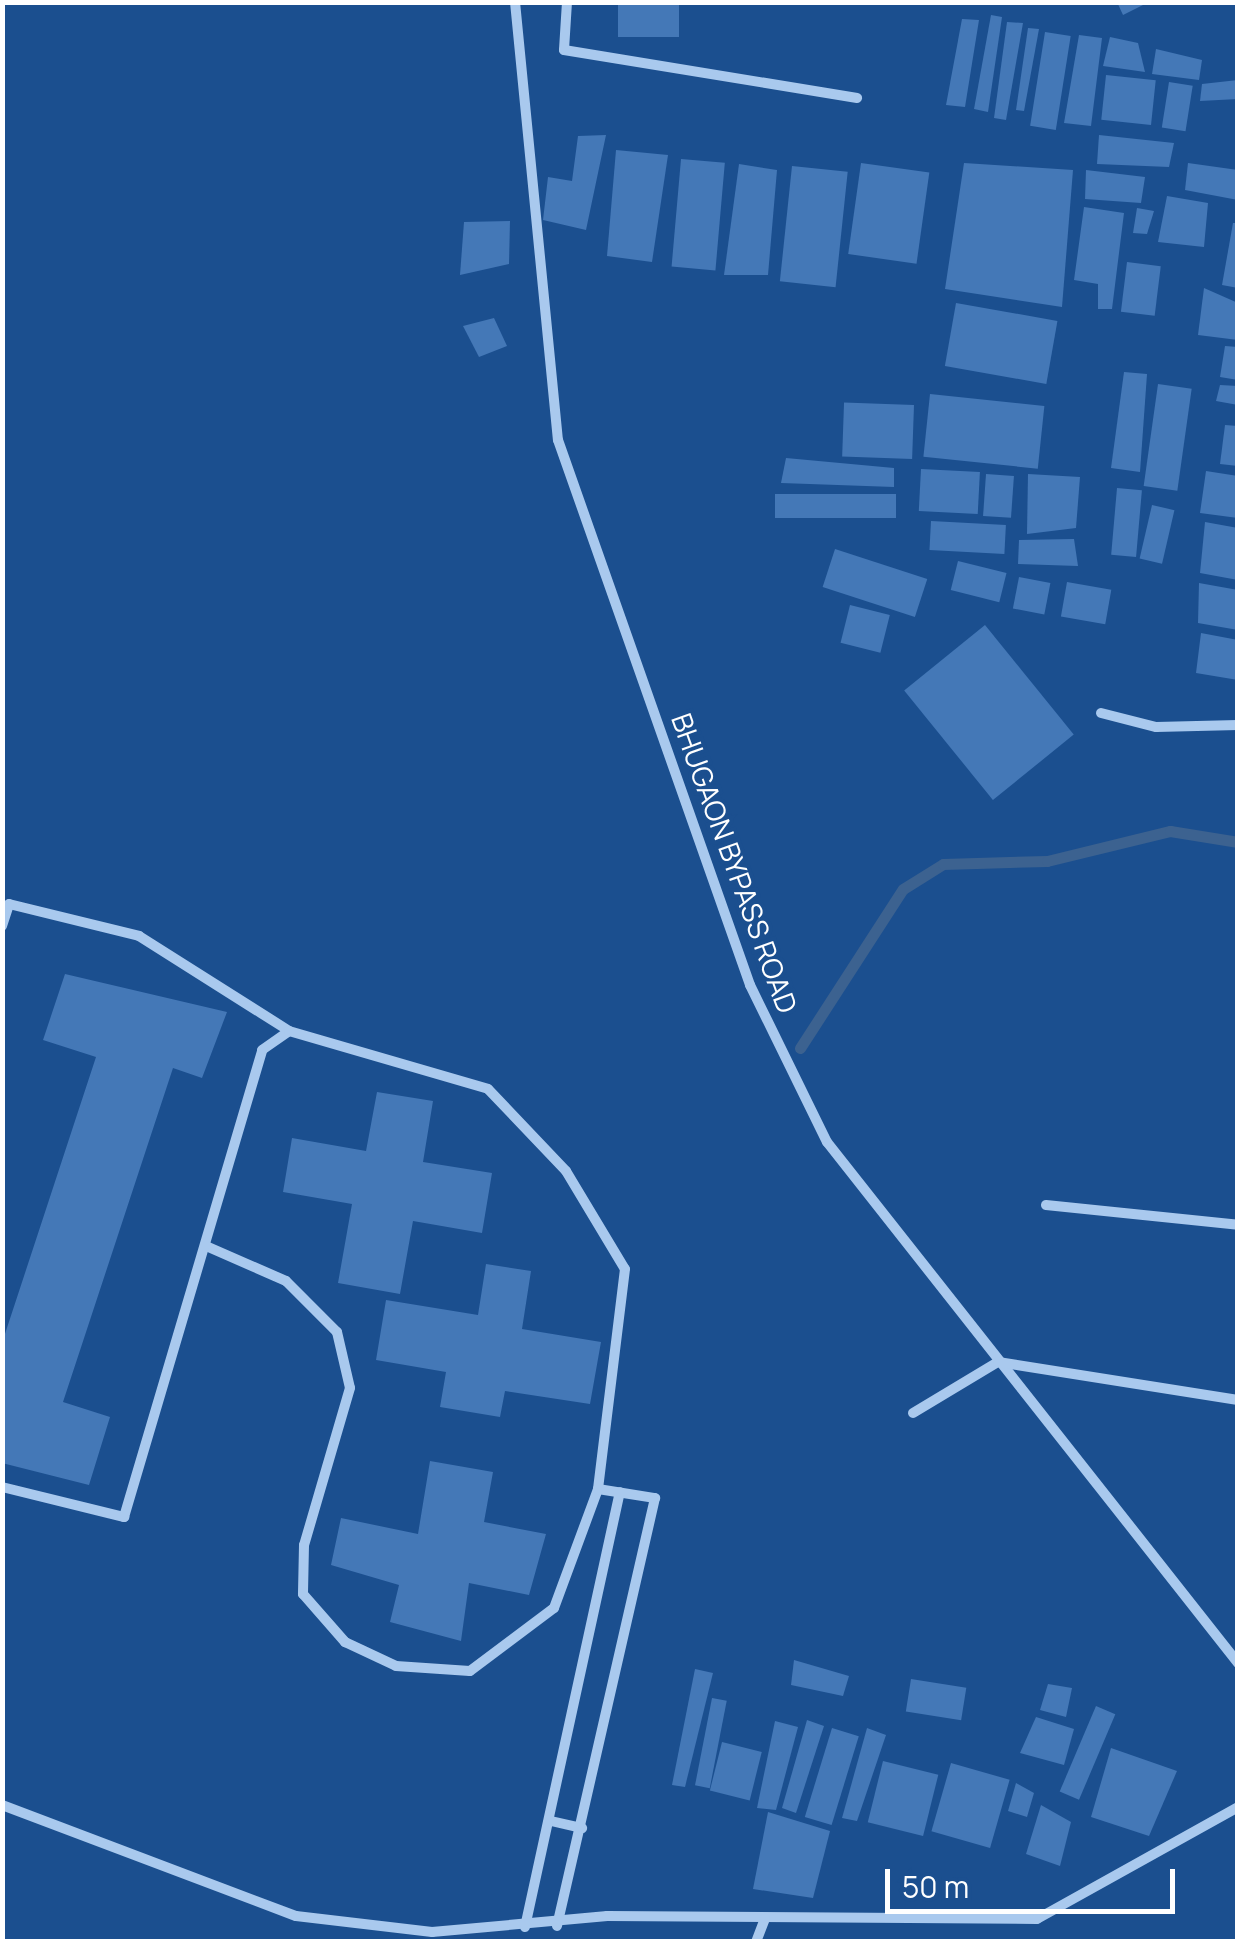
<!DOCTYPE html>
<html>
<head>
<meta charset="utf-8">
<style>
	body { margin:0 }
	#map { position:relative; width:1240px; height:1944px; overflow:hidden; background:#1b4f8f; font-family:Manrope,sans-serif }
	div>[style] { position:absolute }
	.stream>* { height:11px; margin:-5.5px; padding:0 5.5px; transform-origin:5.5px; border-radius:5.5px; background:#3c6290 }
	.building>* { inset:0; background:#4478b7; transform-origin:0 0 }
	.minor>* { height:10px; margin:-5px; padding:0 5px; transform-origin:5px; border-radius:5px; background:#a9c9ee }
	span { translate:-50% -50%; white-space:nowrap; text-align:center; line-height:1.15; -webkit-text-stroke:8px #1b4f8f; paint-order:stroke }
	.street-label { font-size:28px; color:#fff }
	.frame { position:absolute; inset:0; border:5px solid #fff; pointer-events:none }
	.scale { position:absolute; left:885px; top:1869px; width:290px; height:45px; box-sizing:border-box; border:5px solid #fff; border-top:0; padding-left:12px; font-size:30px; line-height:35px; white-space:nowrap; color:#fff; -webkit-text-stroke:8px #1b4f8f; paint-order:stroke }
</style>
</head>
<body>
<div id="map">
	<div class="stream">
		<div style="left:800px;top:1048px;width:189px;rotate:-57.1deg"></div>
		<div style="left:903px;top:889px;width:47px;rotate:-32deg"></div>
		<div style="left:943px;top:864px;width:104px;rotate:-1.7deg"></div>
		<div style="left:1047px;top:861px;width:127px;rotate:-13.7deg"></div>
		<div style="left:1170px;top:831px;width:69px;rotate:9.2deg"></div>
	</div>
	<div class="building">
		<div style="left:618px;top:2px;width:61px;height:35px"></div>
		<div style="clip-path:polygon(1117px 2px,1149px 2px,1123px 15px)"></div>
		<div style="clip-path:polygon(991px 15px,1002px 17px,988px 112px,974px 109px)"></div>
		<div style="clip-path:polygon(962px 19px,979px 20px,965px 107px,946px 105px)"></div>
		<div style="clip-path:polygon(1007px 22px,1023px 23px,1006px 120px,994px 118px)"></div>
		<div style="clip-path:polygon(1028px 28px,1039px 29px,1024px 111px,1016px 110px)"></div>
		<div style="left:1045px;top:32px;width:26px;height:95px;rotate:9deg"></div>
		<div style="clip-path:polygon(1079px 35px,1102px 38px,1091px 126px,1064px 123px)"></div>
		<div style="clip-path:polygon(1110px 37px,1138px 43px,1145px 72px,1103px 66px)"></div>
		<div style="clip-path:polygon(1156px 49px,1202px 60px,1199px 80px,1152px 74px)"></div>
		<div style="left:1106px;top:75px;width:50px;height:45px;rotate:6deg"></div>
		<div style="clip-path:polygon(1238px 80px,1238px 99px,1200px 101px,1202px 84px)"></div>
		<div style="left:1169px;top:82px;width:24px;height:46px;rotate:9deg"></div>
		<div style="clip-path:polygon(606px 135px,586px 230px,543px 220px,548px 177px,572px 181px,578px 136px)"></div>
		<div style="clip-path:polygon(1099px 135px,1174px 143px,1169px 167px,1097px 164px)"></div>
		<div style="clip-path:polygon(616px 150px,668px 155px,652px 262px,607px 256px)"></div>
		<div style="left:681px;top:159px;width:44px;height:108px;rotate:5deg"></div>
		<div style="left:861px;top:163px;width:69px;height:92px;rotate:8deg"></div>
		<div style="clip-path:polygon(964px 163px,1073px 170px,1062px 307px,945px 289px)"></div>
		<div style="clip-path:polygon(1188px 163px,1238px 170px,1238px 200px,1185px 190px)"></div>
		<div style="clip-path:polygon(739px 164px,777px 170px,768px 275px,724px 275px)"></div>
		<div style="left:792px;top:166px;width:56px;height:116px;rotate:6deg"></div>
		<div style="clip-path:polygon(1086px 170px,1145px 177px,1141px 203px,1085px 199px)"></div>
		<div style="clip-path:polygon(1167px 196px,1208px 203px,1204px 247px,1158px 242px)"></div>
		<div style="clip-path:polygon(1084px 207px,1124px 213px,1112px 309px,1098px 309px,1098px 284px,1074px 280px)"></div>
		<div style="clip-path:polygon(1137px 208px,1154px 211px,1147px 234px,1133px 233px)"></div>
		<div style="clip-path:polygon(510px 221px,509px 264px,460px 275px,464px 222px)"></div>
		<div style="clip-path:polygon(1233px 223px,1238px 223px,1238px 288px,1222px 285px)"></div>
		<div style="left:1127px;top:262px;width:34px;height:50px;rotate:7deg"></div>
		<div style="clip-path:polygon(1204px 288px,1238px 303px,1238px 340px,1198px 335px)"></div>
		<div style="left:956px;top:303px;width:103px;height:64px;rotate:10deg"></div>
		<div style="clip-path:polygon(494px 318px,507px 346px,479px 357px,463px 326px)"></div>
		<div style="clip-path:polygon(1225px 346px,1238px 347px,1238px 380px,1220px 377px)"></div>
		<div style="clip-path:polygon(1124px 372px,1147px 374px,1140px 472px,1111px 468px)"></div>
		<div style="left:1158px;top:384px;width:34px;height:103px;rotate:8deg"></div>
		<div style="clip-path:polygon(1220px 385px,1238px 386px,1238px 405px,1216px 401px)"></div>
		<div style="left:930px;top:394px;width:115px;height:63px;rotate:6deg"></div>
		<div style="left:914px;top:405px;width:54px;height:70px;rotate:92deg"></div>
		<div style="clip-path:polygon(1225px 425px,1238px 426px,1238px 466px,1220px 464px)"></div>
		<div style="clip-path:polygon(786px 458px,894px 468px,894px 487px,781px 483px)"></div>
		<div style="left:921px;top:469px;width:59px;height:42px;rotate:3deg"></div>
		<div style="clip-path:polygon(1206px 471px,1238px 476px,1238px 518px,1200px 513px)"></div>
		<div style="left:986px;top:474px;width:28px;height:42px;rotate:4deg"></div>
		<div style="clip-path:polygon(1028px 474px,1080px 477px,1076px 528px,1027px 534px)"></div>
		<div style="left:1117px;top:488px;width:25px;height:67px;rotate:5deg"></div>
		<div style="left:775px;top:494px;width:121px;height:24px"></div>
		<div style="left:1152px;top:505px;width:23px;height:55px;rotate:13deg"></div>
		<div style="left:931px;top:521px;width:75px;height:29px;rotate:3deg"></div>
		<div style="clip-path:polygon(1205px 522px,1238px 528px,1238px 580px,1200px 573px)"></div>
		<div style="clip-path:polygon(1074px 539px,1078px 566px,1018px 564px,1019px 540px)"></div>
		<div style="left:835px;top:549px;width:97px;height:40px;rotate:18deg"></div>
		<div style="left:958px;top:561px;width:50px;height:30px;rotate:14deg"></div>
		<div style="left:1019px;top:577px;width:32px;height:32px;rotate:11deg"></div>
		<div style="left:1067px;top:582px;width:45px;height:35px;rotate:10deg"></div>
		<div style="clip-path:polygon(1199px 583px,1238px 590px,1238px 630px,1198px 623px)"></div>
		<div style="left:850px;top:605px;width:41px;height:39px;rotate:14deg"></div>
		<div style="left:985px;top:625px;width:141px;height:104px;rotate:51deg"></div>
		<div style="clip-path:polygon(1201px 633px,1238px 640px,1238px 680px,1196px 673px)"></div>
		<div style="clip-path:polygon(65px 974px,227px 1012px,202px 1078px,173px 1068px,63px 1402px,110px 1417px,89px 1485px,2px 1463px,2px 1343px,96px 1057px,43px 1040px)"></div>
		<div style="clip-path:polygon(377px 1092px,433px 1101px,423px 1162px,492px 1173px,482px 1233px,413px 1221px,400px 1294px,338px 1283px,352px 1204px,283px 1192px,292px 1138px,366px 1151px)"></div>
		<div style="clip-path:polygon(486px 1264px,531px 1271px,522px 1329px,601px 1342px,590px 1404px,505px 1391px,500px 1417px,440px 1407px,446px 1372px,376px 1360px,386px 1300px,478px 1315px)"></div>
		<div style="clip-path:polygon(430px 1461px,493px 1472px,484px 1522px,546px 1534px,529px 1595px,469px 1583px,461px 1641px,390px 1622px,399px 1585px,331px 1565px,341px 1518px,418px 1534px)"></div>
		<div style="clip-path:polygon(794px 1660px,849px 1676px,843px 1696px,791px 1685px)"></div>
		<div style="clip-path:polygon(695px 1669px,713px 1673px,685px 1787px,672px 1785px)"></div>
		<div style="left:911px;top:1679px;width:56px;height:33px;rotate:9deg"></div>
		<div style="clip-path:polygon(1048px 1684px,1072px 1688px,1066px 1717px,1040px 1710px)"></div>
		<div style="left:712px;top:1698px;width:15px;height:89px;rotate:11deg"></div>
		<div style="left:1096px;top:1706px;width:21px;height:93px;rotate:23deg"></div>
		<div style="clip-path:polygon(1036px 1717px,1074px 1729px,1064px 1765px,1020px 1753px)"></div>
		<div style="clip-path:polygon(807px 1720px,824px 1726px,796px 1813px,782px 1808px)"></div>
		<div style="clip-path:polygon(775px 1721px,798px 1727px,776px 1810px,757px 1808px)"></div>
		<div style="left:832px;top:1728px;width:28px;height:93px;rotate:17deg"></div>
		<div style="clip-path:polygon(867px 1728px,886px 1735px,857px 1821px,842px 1818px)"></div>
		<div style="left:722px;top:1742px;width:41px;height:50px;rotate:14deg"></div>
		<div style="clip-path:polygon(1111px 1748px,1177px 1771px,1149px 1836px,1091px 1817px)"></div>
		<div style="left:883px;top:1761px;width:57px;height:63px;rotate:14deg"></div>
		<div style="left:951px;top:1763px;width:61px;height:71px;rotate:16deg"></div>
		<div style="clip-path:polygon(1016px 1783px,1034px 1793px,1027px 1817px,1008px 1811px)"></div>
		<div style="clip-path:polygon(1041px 1805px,1071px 1822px,1060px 1866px,1026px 1854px)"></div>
		<div style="clip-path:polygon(768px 1812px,830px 1831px,813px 1898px,753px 1889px)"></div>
	</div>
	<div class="minor">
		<div style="left:515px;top:2px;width:440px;rotate:84.4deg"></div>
		<div style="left:558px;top:440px;width:578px;rotate:70.59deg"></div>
		<div style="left:750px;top:985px;width:175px;rotate:63.9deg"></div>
		<div style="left:827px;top:1142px;width:664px;rotate:51.73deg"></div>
		<div style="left:567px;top:2px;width:48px;rotate:93.6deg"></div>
		<div style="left:564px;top:50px;width:297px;rotate:9.3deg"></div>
		<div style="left:1101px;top:713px;width:57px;rotate:14.3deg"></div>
		<div style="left:1156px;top:727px;width:82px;rotate:-1.4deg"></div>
		<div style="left:2px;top:926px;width:23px;rotate:-72deg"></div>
		<div style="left:9px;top:904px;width:134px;rotate:13.8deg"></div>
		<div style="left:139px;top:936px;width:178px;rotate:32.3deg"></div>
		<div style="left:1046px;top:1205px;width:193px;rotate:5.9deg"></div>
		<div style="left:206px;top:1246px;width:87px;rotate:23.6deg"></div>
		<div style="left:286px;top:1281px;width:72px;rotate:45deg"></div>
		<div style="left:337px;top:1332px;width:57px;rotate:76.9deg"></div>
		<div style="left:350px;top:1388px;width:164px;rotate:106.3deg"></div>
		<div style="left:304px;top:1545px;width:49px;rotate:91.2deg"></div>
		<div style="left:303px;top:1594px;width:64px;rotate:48.8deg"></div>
		<div style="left:345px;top:1642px;width:56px;rotate:25.2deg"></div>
		<div style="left:396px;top:1666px;width:74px;rotate:3.9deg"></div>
		<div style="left:470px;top:1671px;width:105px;rotate:-36.9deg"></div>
		<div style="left:554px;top:1608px;width:127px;rotate:-69.7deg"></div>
		<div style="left:913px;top:1413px;width:99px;rotate:-31deg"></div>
		<div style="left:998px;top:1362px;width:243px;rotate:9deg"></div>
		<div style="left:2px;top:1487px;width:126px;rotate:13.8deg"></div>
		<div style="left:124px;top:1517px;width:487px;rotate:-73.5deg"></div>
		<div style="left:262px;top:1050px;width:33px;rotate:-35deg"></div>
		<div style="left:289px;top:1031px;width:207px;rotate:16.2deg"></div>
		<div style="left:488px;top:1089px;width:113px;rotate:46.4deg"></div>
		<div style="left:566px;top:1171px;width:114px;rotate:59deg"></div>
		<div style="left:625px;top:1269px;width:222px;rotate:97deg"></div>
		<div style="left:598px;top:1489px;width:58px;rotate:9deg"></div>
		<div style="left:655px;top:1498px;width:439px;rotate:102.9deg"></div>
		<div style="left:2px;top:1805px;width:314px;rotate:20.7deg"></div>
		<div style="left:296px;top:1916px;width:137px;rotate:6.7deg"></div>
		<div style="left:432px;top:1932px;width:176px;rotate:-5.2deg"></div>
		<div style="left:607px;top:1916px;width:430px;rotate:0.4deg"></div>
		<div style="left:1037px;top:1919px;width:230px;rotate:-29.1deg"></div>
		<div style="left:551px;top:1821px;width:32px;rotate:13deg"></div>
		<div style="left:525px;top:1927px;width:445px;rotate:-77.7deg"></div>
		<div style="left:756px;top:1942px;width:25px;rotate:-69deg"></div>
	</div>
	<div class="street-label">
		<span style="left:735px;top:863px;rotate:70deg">BHUGAON BYPASS ROAD</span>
	</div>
	<div class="frame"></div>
	<div class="scale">50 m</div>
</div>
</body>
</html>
